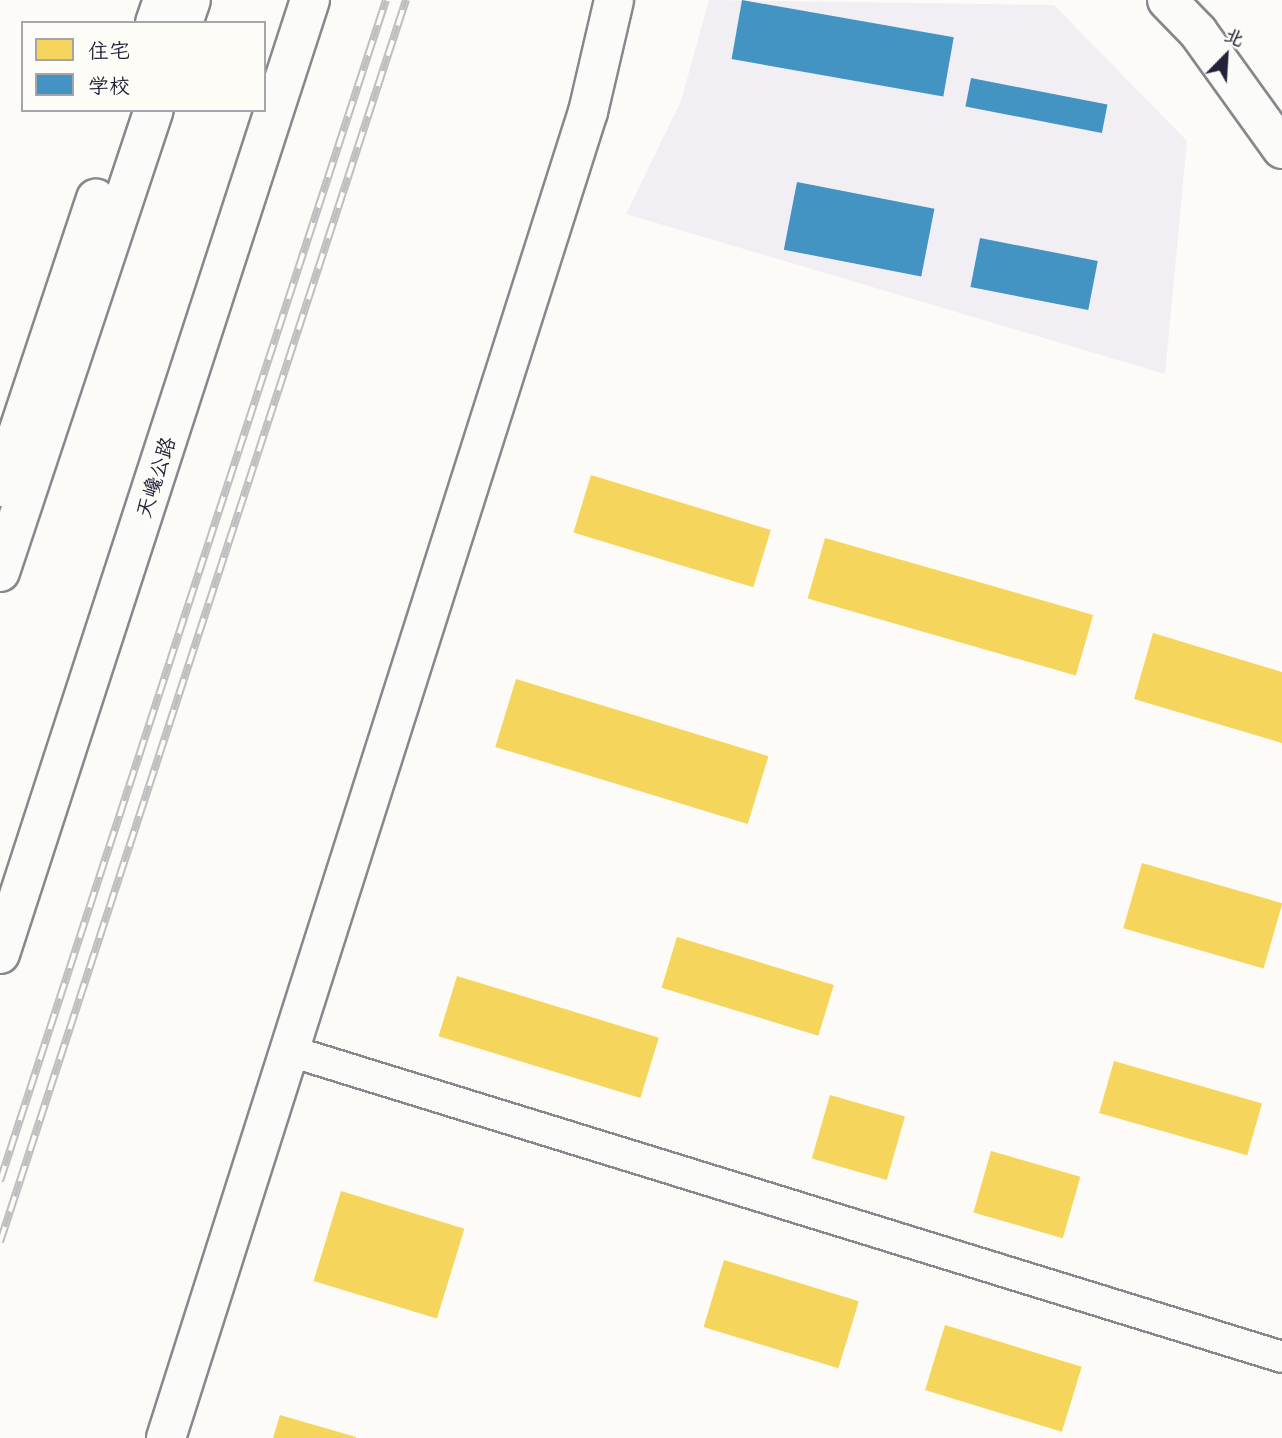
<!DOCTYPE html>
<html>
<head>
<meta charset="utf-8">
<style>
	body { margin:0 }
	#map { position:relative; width:1282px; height:1438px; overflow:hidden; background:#fcfbf8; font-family:Mali,"LXGW WenKai TC",sans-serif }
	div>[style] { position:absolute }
	.built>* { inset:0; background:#f2eff4 }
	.homes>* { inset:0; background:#f6d55c; transform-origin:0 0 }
	.schools>* { inset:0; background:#4393c3; transform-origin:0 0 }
	.roads { filter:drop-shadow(2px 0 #88888c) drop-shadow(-2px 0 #88888c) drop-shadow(0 2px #88888c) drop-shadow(0 -2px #88888c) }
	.street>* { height:30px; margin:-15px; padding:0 15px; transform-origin:15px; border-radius:15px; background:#fbfbf9 }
	.secondary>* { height:38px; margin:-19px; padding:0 19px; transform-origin:19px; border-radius:19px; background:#fbfbf9 }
	.highway>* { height:38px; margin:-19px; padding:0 19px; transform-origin:19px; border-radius:19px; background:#fbfbf9 }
	.rail>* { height:8px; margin-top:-4px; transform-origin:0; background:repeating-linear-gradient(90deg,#fdfcf7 0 16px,#bfbfc0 0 32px); box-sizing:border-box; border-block:2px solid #bfbfc0 }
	span { translate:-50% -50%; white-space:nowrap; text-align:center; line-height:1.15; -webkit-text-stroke:7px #fdfcf7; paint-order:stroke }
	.street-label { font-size:21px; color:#22223b }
	.legend { position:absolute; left:21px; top:21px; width:245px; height:91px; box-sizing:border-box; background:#fdfcf7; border:2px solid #a5a5ac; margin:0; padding:9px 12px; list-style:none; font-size:21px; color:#22223b }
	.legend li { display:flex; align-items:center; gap:14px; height:35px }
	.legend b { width:35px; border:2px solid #a5a5ac }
	.north { position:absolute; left:1191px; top:21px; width:70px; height:70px; -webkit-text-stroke:5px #fdfcf7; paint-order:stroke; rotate:24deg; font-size:19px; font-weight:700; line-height:28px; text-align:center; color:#22223b }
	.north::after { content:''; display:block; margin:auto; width:24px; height:32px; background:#22223b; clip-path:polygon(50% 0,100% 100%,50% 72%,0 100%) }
</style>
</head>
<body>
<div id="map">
	<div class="built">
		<div style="clip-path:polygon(709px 0,1054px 5px,1187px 141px,1165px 374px,626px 214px,681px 101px)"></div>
	</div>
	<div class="homes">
		<div style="left:591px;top:475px;width:188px;height:60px;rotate:17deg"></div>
		<div style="left:825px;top:538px;width:279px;height:63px;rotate:16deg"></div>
		<div style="clip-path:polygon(1153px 633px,1282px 672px,1282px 743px,1134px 699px)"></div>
		<div style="left:516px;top:679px;width:264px;height:71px;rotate:17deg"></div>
		<div style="left:1142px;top:863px;width:146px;height:68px;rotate:16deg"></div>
		<div style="left:677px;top:937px;width:164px;height:53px;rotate:17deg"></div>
		<div style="left:457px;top:976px;width:211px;height:63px;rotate:17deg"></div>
		<div style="left:1114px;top:1061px;width:154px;height:54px;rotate:16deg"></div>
		<div style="left:830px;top:1095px;width:78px;height:66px;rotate:16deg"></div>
		<div style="left:991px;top:1151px;width:93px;height:64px;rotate:16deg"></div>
		<div style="left:341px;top:1191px;width:129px;height:94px;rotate:17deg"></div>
		<div style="left:724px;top:1260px;width:141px;height:70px;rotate:17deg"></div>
		<div style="left:945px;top:1325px;width:143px;height:68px;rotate:17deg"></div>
		<div style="clip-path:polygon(280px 1415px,356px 1437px,356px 1438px,273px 1438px)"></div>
	</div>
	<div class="schools">
		<div style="left:742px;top:0;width:215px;height:60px;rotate:10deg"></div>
		<div style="left:971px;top:78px;width:139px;height:29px;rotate:11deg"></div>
		<div style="left:797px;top:182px;width:140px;height:69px;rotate:11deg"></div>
		<div style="left:980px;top:238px;width:120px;height:50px;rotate:11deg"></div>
	</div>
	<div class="roads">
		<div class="street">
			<div style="left:290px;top:1051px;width:1038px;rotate:17.14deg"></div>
		</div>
		<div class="secondary">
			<div style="left:1167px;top:0;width:45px;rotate:45.9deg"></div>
			<div style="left:1198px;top:32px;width:144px;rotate:54.3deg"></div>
			<div style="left:155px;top:23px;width:24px;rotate:-71deg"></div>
			<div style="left:183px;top:23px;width:24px;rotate:-71deg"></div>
			<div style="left:0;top:487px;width:304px;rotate:-71.6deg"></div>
			<div style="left:0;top:572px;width:487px;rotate:-71.6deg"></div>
			<div style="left:166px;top:1438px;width:1392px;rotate:-72.35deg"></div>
			<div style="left:588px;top:112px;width:115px;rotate:-76.9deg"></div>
		</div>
		<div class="highway">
			<div style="left:0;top:954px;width:1003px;rotate:-72deg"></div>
		</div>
	</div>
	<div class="rail">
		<div style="left:0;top:1181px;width:1242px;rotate:-71.9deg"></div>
		<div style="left:0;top:1242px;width:1307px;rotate:-71.9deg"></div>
	</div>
	<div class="street-label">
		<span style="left:155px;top:477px;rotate:-72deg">天巉公路</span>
	</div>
	<ul class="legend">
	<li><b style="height:19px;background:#f6d55c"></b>住宅</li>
	<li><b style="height:19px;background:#4393c3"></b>学校</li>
	</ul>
	<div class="north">北</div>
</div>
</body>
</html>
